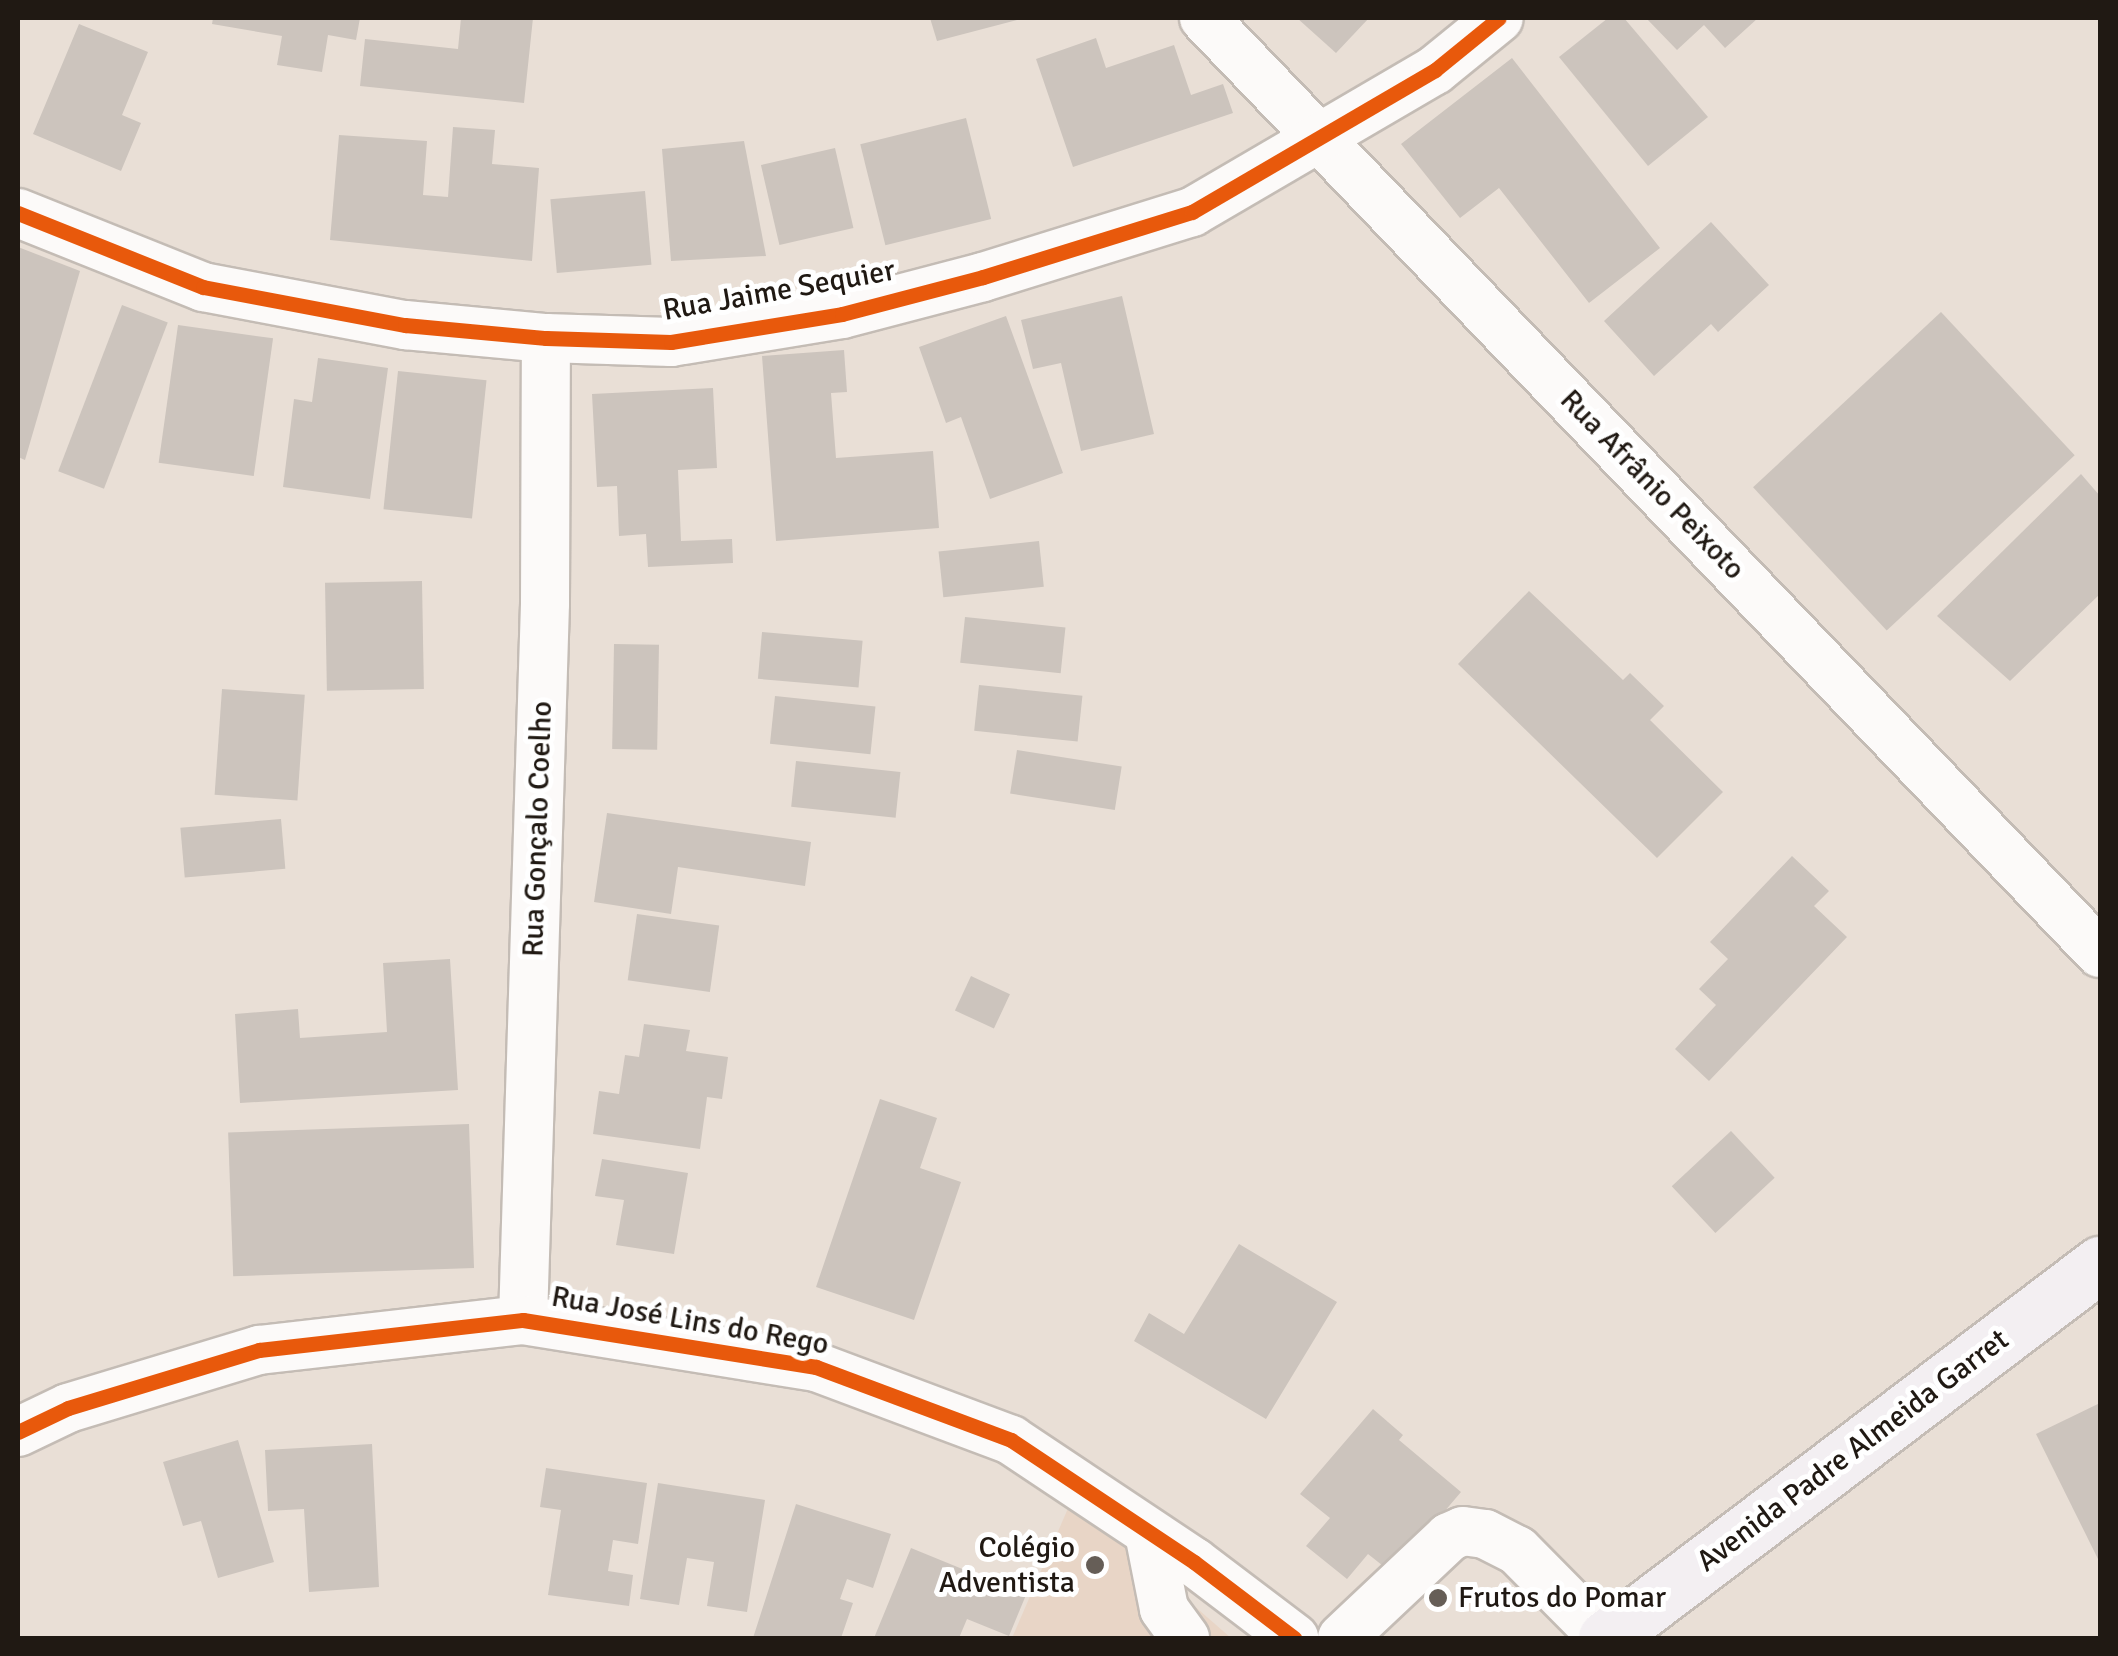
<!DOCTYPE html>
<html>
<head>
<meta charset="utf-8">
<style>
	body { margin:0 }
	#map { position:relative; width:2118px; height:1656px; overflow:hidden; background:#e9dfd6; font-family:Signika,sans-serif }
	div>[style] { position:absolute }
	.built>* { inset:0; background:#e8d5c6 }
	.building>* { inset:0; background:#ccc4bd; transform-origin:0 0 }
	.roads { filter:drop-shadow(2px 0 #c4bcb5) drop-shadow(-2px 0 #c4bcb5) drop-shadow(0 2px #c4bcb5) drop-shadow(0 -2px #c4bcb5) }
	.minor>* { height:48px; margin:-24px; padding:0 24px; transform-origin:24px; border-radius:24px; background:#fcfaf9 }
	.major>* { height:55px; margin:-27.5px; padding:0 27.5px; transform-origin:27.5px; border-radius:27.5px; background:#f3eff2 }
	.cycleway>* { height:15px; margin:-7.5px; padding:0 7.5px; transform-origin:7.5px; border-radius:7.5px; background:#e8590c }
	.dots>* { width:28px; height:28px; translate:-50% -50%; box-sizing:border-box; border:5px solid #fff; border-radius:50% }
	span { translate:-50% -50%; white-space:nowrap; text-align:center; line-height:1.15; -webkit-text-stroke:10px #fff; paint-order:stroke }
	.street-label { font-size:30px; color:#201913 }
	.poi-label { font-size:30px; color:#201913 }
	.right { translate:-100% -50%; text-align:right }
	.left { translate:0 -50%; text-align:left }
	.frame { position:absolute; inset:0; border:20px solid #201913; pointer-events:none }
</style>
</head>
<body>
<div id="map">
	<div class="built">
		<div style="clip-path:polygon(1069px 1506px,1120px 1541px,1231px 1638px,1012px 1638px)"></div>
	</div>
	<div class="building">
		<div style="clip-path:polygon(213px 18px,360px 18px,356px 40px,328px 35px,322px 72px,277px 65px,282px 36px,212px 24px)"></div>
		<div style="clip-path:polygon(461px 18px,533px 18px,524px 103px,360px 86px,365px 39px,458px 49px)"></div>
		<div style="clip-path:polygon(930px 18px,1021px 18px,1021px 19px,937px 41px)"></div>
		<div style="clip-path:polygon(1297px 18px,1369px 18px,1336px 53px)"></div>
		<div style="clip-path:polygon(1608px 18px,1624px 18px,1708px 117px,1648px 166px,1559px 57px)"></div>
		<div style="clip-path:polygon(1646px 18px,1758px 18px,1725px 48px,1704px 25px,1677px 50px)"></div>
		<div style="clip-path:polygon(79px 24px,148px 52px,122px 115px,141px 123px,121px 171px,33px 134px)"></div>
		<div style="clip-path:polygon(1096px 38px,1106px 68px,1174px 45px,1191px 95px,1223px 84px,1233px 113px,1073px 167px,1036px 59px)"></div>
		<div style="clip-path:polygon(1512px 58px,1660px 248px,1589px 303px,1499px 188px,1460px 218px,1401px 144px)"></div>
		<div style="left:966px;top:118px;width:104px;height:109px;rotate:76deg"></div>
		<div style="clip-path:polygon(453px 127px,495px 130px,492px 164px,539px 168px,532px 261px,330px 240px,339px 135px,427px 141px,423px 195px,448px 197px)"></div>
		<div style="clip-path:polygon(744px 141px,766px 256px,671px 261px,662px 149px)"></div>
		<div style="left:835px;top:148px;width:82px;height:76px;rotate:77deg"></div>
		<div style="left:645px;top:191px;width:74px;height:95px;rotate:85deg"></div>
		<div style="clip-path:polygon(1711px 222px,1769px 285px,1718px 332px,1711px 324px,1654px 376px,1604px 321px)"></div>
		<div style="clip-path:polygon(18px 247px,80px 271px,25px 460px,18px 457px)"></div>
		<div style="clip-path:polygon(1122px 296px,1154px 434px,1081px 451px,1061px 363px,1033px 369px,1021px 320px)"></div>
		<div style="left:122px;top:305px;width:49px;height:178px;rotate:21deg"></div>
		<div style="left:1941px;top:312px;width:196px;height:257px;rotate:47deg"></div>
		<div style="clip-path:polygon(1006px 316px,1063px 473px,990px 499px,961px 417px,946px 423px,919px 347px)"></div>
		<div style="left:178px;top:325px;width:96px;height:139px;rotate:8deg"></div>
		<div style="clip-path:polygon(844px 350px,847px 392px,831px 393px,836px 458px,933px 451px,939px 528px,776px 541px,762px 356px)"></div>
		<div style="clip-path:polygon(318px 358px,388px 368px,370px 499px,283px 487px,294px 399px,312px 402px)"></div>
		<div style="left:398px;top:371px;width:89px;height:139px;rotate:6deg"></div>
		<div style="clip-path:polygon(713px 388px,717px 468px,678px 470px,681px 541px,732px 539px,733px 563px,648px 567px,646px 534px,619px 536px,617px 486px,597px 487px,592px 394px)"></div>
		<div style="clip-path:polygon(2081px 474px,2100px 496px,2100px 594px,2010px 681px,1937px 616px)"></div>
		<div style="left:1039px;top:541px;width:46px;height:101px;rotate:84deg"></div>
		<div style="left:422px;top:581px;width:108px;height:97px;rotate:89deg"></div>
		<div style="clip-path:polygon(1529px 591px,1623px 680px,1630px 673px,1664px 706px,1650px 720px,1723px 792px,1657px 858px,1458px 664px)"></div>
		<div style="left:965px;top:617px;width:101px;height:46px;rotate:6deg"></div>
		<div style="left:762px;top:632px;width:101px;height:47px;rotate:5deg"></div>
		<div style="left:614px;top:644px;width:45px;height:105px;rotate:1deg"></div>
		<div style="left:979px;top:685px;width:104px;height:46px;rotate:6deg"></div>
		<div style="left:222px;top:689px;width:83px;height:106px;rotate:4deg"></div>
		<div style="left:775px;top:696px;width:101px;height:48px;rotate:6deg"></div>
		<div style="left:1017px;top:750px;width:106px;height:44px;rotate:9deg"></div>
		<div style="left:796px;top:761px;width:105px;height:46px;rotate:6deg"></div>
		<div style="clip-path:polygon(607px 813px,811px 842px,805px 886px,678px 867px,671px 914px,594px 902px)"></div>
		<div style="left:281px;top:819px;width:50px;height:101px;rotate:85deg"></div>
		<div style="clip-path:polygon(1792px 856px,1829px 891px,1814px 906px,1847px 937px,1709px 1081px,1675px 1049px,1716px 1005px,1699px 989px,1728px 959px,1710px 942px)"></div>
		<div style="left:637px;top:914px;width:83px;height:67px;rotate:8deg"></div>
		<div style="clip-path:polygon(450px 959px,458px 1090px,240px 1103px,235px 1014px,298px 1009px,300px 1038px,387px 1032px,383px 963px)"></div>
		<div style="left:971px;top:976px;width:43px;height:38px;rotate:25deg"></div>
		<div style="clip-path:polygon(644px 1024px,690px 1030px,686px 1051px,728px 1057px,722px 1099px,707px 1097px,700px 1149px,593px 1134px,599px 1091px,619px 1094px,625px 1055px,639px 1057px)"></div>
		<div style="clip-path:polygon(880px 1099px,937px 1118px,920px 1168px,961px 1182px,914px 1320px,816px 1287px)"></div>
		<div style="left:469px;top:1124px;width:144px;height:241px;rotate:88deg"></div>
		<div style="left:1731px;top:1131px;width:64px;height:81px;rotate:47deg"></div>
		<div style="clip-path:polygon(602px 1159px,688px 1173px,674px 1254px,616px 1245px,624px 1200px,595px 1196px)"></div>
		<div style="clip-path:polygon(1239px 1244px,1337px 1302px,1266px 1419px,1134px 1341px,1149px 1313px,1184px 1334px)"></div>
		<div style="clip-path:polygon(2100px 1403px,2100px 1563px,2036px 1434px)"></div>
		<div style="clip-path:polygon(1373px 1409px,1403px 1435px,1399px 1440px,1461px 1492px,1392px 1573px,1368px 1554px,1347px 1579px,1306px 1546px,1330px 1518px,1300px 1494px)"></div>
		<div style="clip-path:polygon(238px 1440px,274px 1562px,218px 1578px,201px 1521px,183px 1526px,163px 1462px)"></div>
		<div style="clip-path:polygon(372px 1444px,379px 1587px,309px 1592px,304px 1509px,268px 1511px,265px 1450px)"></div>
		<div style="clip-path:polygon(546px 1468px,647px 1483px,638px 1544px,613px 1540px,608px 1571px,633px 1575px,629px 1606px,548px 1595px,561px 1510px,540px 1507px)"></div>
		<div style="clip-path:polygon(658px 1483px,765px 1500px,747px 1612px,707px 1606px,714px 1562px,687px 1558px,679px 1605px,640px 1599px)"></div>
		<div style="clip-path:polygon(796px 1504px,891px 1534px,873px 1588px,847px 1579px,840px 1599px,853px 1603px,841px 1638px,753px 1638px)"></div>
		<div style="clip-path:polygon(911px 1548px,1026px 1595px,1009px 1636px,967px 1619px,959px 1638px,874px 1638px)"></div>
	</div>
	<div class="roads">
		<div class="minor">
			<div style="left:1204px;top:18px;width:1295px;rotate:46.22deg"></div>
			<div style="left:18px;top:213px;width:199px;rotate:21.8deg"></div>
			<div style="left:203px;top:287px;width:206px;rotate:10.7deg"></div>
			<div style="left:405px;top:325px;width:142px;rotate:5.3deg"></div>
			<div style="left:546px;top:338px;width:125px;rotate:1.8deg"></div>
			<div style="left:671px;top:342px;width:173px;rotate:-9.3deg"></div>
			<div style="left:842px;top:314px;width:146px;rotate:-14.7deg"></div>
			<div style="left:983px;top:277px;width:219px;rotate:-17.3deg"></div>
			<div style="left:1192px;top:212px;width:281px;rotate:-30.3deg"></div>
			<div style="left:1435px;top:70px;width:82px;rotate:-39.1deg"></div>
			<div style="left:523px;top:1320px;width:717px;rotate:-88.24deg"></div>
			<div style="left:545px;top:603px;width:265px;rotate:-89.8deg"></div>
			<div style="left:18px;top:1432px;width:55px;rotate:-25.6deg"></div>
			<div style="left:68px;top:1408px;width:200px;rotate:-16.9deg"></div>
			<div style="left:259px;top:1350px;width:266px;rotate:-6.5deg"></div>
			<div style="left:523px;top:1320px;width:297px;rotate:9.1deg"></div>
			<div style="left:816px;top:1367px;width:208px;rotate:20.5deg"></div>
			<div style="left:1011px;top:1440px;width:220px;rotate:33.7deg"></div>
			<div style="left:1194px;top:1562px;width:126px;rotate:37.2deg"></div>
			<div style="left:1149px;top:1533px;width:77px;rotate:78.8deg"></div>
			<div style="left:1164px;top:1609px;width:36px;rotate:54deg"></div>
			<div style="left:1342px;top:1638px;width:147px;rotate:-43.3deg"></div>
			<div style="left:1449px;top:1537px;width:15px;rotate:-23deg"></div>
			<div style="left:1463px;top:1531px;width:22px;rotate:8deg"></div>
			<div style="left:1485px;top:1534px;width:36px;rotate:27deg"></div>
			<div style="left:1517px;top:1550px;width:124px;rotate:45.3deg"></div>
		</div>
		<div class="major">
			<div style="left:1606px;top:1638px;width:620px;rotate:-37.13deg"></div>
		</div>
	</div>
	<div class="cycleway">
		<div style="left:18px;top:213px;width:199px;rotate:21.8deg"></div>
		<div style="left:203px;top:287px;width:206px;rotate:10.7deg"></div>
		<div style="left:405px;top:325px;width:142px;rotate:5.3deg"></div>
		<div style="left:546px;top:338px;width:125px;rotate:1.8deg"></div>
		<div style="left:671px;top:342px;width:173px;rotate:-9.3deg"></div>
		<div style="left:842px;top:314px;width:146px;rotate:-14.7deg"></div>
		<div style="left:983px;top:277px;width:219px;rotate:-17.3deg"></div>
		<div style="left:1192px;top:212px;width:281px;rotate:-30.3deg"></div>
		<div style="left:1435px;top:70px;width:82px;rotate:-39.1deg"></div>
		<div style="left:18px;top:1432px;width:55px;rotate:-25.6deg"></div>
		<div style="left:68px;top:1408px;width:200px;rotate:-16.9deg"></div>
		<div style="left:259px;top:1350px;width:266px;rotate:-6.5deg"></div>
		<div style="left:523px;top:1320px;width:297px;rotate:9.1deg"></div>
		<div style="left:816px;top:1367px;width:208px;rotate:20.5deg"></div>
		<div style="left:1011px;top:1440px;width:220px;rotate:33.7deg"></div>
		<div style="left:1194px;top:1562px;width:126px;rotate:37.2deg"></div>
	</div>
	<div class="dots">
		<div style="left:1095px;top:1565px;background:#665e57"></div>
		<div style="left:1438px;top:1598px;background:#665e57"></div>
	</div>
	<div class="street-label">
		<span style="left:779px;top:291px;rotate:-10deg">Rua Jaime Sequier</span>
		<span style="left:1652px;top:485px;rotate:46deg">Rua Afrânio Peixoto</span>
		<span style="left:538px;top:829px;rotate:-88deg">Rua Gonçalo Coelho</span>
		<span style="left:690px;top:1321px;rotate:10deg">Rua José Lins do Rego</span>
		<span style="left:1853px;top:1451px;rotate:-37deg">Avenida Padre Almeida Garret</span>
	</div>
	<div class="poi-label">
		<span class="right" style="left:1075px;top:1565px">Colégio<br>Adventista</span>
		<span class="left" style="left:1458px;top:1598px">Frutos do Pomar</span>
	</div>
	<div class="frame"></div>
</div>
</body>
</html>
